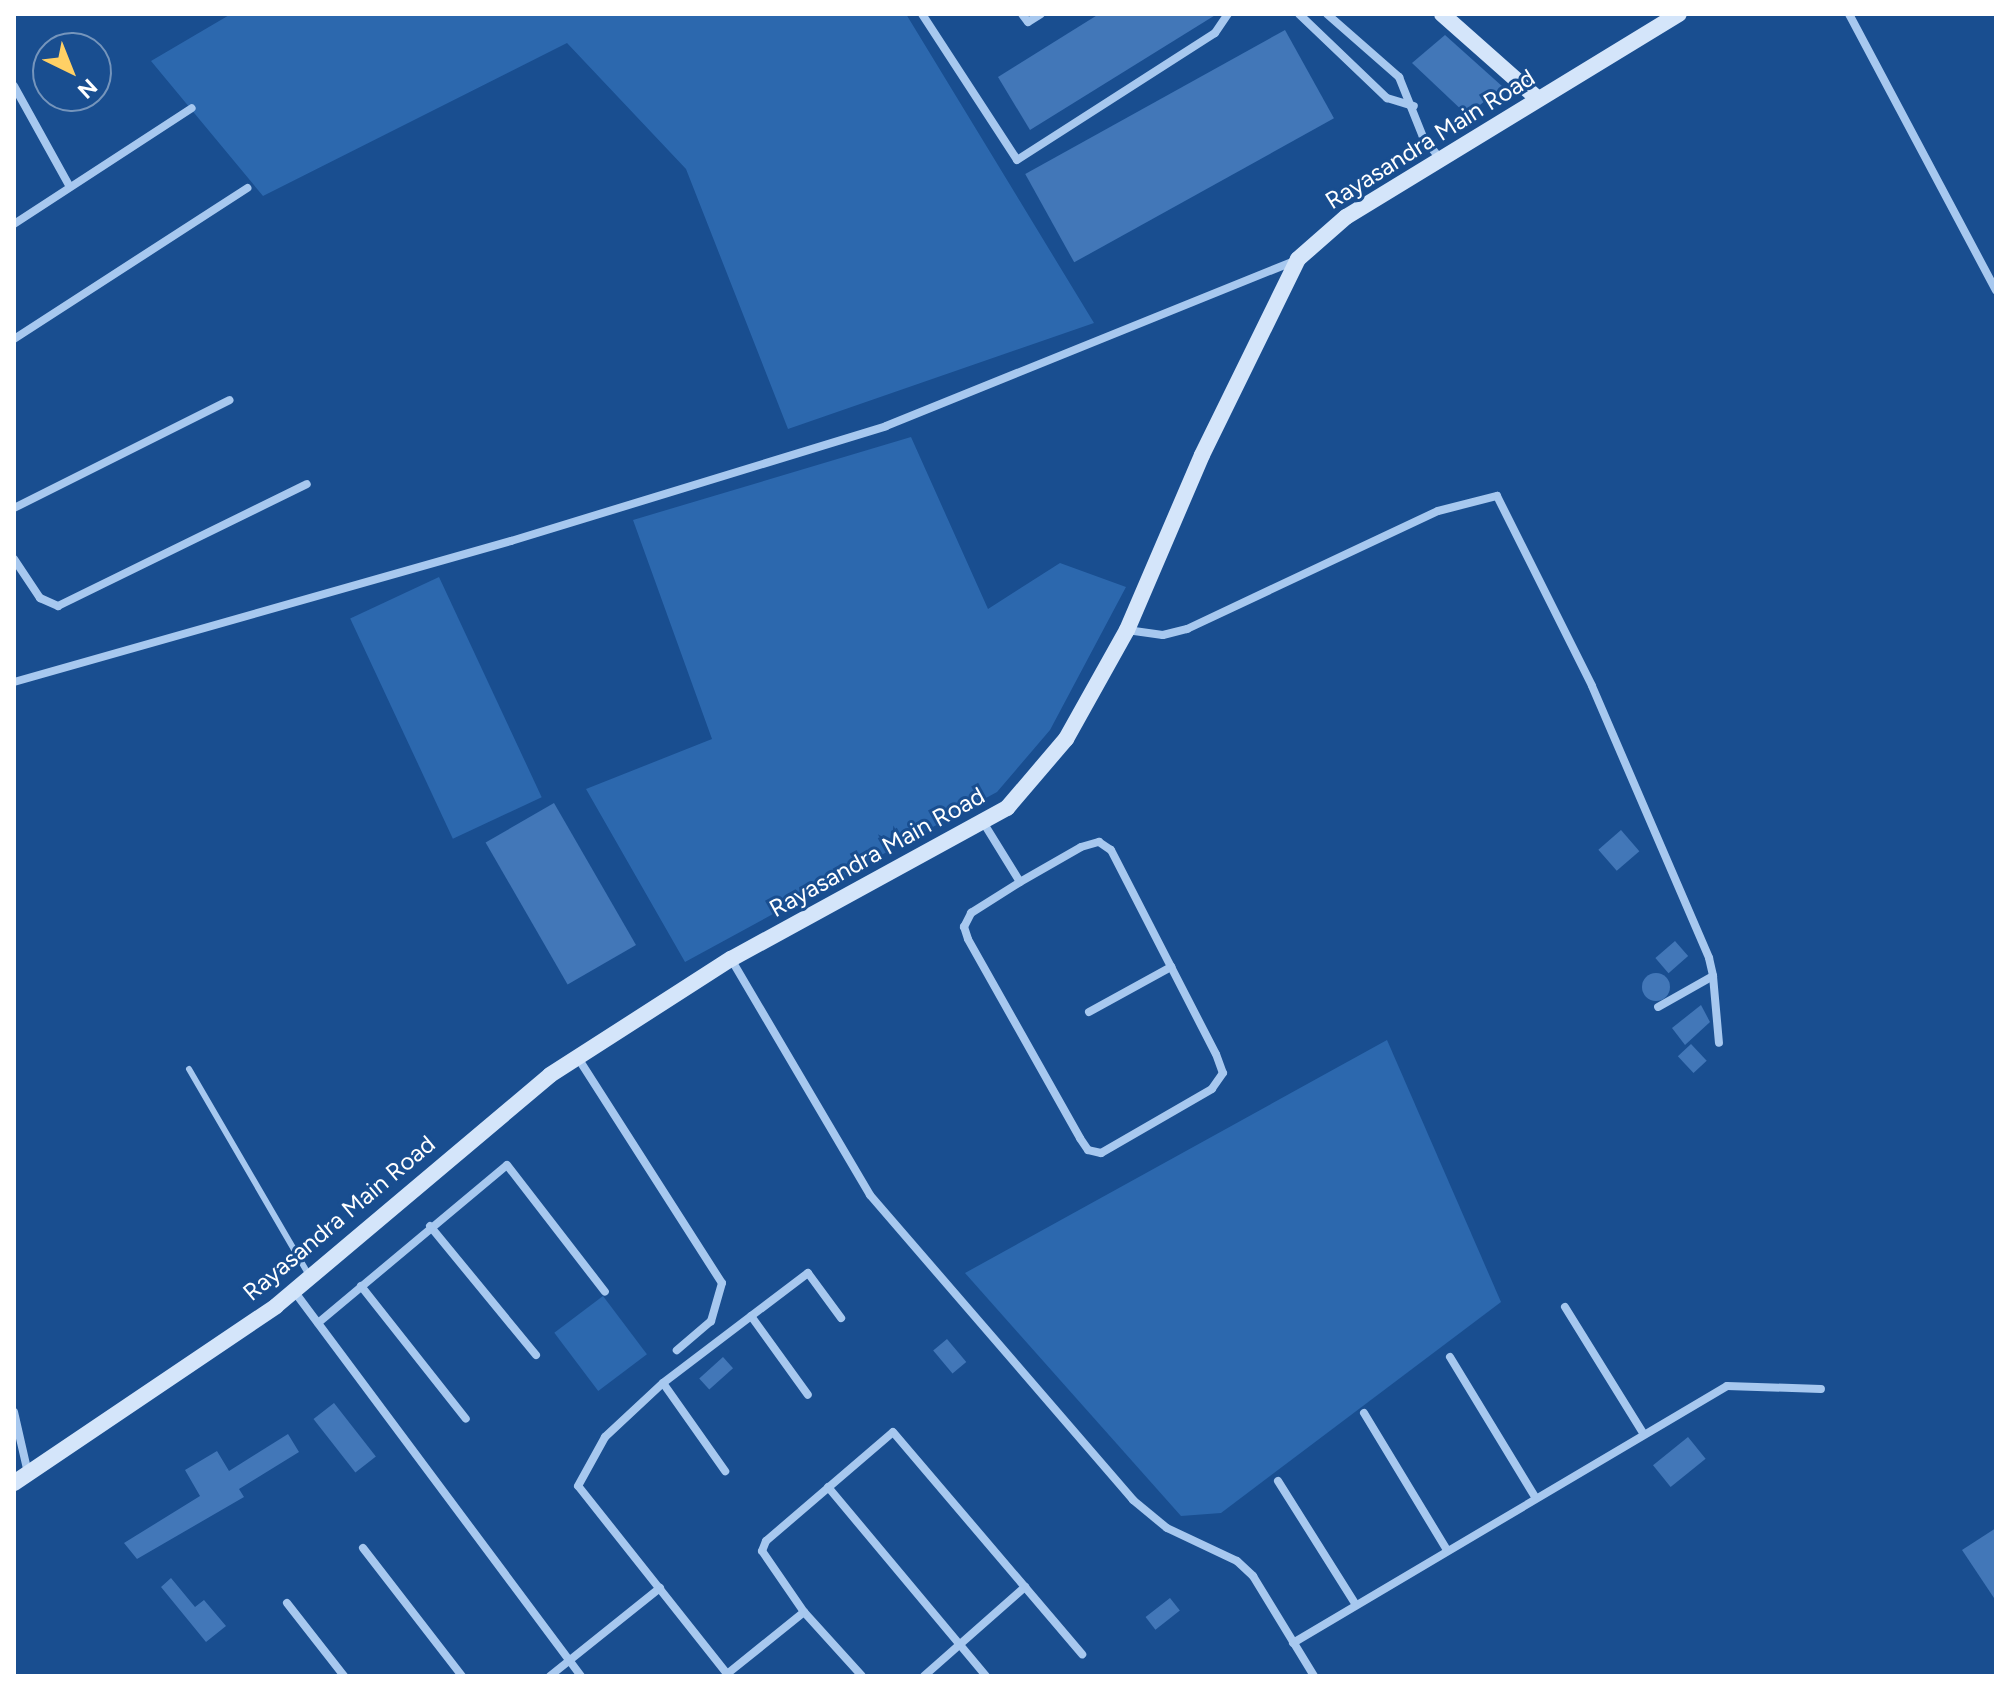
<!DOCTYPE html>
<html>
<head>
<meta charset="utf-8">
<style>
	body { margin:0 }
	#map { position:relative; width:2010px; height:1690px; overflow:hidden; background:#194e90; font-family:Figtree,sans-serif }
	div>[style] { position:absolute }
	.green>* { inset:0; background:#2c68ae; transform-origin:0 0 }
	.building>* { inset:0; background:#4277b8; transform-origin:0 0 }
	.round { border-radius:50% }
	.lane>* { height:6px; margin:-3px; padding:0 3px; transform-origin:3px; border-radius:3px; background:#a7c8ef }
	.street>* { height:8px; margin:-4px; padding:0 4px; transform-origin:4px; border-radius:4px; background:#a7c8ef }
	.secondary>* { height:16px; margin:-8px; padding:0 8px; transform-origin:8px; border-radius:8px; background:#d4e5fa }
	span { translate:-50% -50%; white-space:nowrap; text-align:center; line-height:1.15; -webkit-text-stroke:6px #194e90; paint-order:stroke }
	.street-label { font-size:24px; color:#fff }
	.frame { position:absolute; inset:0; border:16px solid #fff; pointer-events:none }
	.north { position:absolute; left:32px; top:32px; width:80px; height:80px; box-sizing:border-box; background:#194e90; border:2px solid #7595bc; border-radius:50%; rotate:137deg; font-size:22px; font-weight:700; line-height:32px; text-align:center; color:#fff }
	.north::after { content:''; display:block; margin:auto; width:28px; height:36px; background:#ffd065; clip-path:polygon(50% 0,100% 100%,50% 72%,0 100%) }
</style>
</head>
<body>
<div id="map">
	<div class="green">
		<div style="clip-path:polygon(231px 14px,906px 14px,1094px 323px,788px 429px,686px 169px,567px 43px,263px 196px,151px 61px)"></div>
		<div style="clip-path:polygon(911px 437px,988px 609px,1060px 563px,1126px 587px,1050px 730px,997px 792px,685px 962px,586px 789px,712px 739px,633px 520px)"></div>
		<div style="left:439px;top:577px;width:243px;height:98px;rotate:65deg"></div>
		<div style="clip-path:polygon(1387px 1040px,1501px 1302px,1221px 1513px,1181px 1516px,965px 1273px)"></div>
		<div style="left:603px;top:1296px;width:73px;height:61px;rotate:53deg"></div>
	</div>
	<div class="building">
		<div style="clip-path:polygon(1099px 14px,1217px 14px,1030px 130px,998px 77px)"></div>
		<div style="left:1285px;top:30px;width:101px;height:297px;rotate:61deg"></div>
		<div style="clip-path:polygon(1445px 35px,1503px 87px,1467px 115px,1412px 63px)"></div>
		<div style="left:554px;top:803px;width:164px;height:79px;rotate:60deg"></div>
		<div style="left:1621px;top:830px;width:28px;height:30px;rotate:49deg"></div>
		<div style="left:1675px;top:941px;width:20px;height:26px;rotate:49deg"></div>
		<div class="round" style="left:1642px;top:973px;width:28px;height:28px"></div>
		<div style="clip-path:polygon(1701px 1005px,1710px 1022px,1685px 1045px,1672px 1028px)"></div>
		<div style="left:1691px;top:1044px;width:23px;height:18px;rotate:47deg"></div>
		<div style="left:947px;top:1339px;width:30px;height:18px;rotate:50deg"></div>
		<div style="left:723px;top:1357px;width:15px;height:32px;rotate:48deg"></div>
		<div style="left:334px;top:1403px;width:68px;height:26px;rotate:52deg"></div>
		<div style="clip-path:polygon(288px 1434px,299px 1452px,239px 1489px,244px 1497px,137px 1559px,124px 1543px,200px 1496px,185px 1470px,217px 1451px,229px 1471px)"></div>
		<div style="left:1688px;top:1437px;width:28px;height:45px;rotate:51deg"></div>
		<div style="clip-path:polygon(1996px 1528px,1996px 1601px,1962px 1550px)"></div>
		<div style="clip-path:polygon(171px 1578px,195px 1607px,204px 1600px,226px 1626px,206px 1642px,161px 1587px)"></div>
		<div style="left:1170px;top:1598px;width:16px;height:31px;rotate:52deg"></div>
	</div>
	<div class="lane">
		<div style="left:189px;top:1069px;width:241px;rotate:59.8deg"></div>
	</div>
	<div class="street">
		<div style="left:922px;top:14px;width:174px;rotate:56.9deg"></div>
		<div style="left:1017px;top:160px;width:235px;rotate:-32.7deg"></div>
		<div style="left:1215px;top:33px;width:23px;rotate:-56deg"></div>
		<div style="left:1022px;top:14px;width:10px;rotate:53deg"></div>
		<div style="left:1028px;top:22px;width:15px;rotate:-32deg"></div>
		<div style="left:1299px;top:14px;width:122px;rotate:43.7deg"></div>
		<div style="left:1387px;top:98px;width:28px;rotate:17deg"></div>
		<div style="left:1327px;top:14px;width:96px;rotate:41.2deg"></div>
		<div style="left:1399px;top:77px;width:65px;rotate:68.2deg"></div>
		<div style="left:1423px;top:137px;width:28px;rotate:52deg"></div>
		<div style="left:1849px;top:14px;width:313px;rotate:62deg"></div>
		<div style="left:14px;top:86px;width:115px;rotate:61deg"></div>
		<div style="left:14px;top:224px;width:212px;rotate:-33.1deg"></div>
		<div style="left:14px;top:339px;width:278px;rotate:-32.9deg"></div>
		<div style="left:14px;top:508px;width:241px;rotate:-26.6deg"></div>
		<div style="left:14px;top:559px;width:47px;rotate:56.3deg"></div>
		<div style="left:40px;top:598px;width:20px;rotate:24deg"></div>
		<div style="left:58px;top:606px;width:277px;rotate:-26.1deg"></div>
		<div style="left:1127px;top:630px;width:36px;rotate:8deg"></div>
		<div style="left:1163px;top:635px;width:25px;rotate:-14deg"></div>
		<div style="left:1187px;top:629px;width:277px;rotate:-25.2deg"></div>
		<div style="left:1438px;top:511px;width:61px;rotate:-14.3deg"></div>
		<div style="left:1497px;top:496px;width:212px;rotate:63.4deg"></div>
		<div style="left:1592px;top:686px;width:296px;rotate:66.7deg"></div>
		<div style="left:1709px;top:958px;width:18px;rotate:77deg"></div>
		<div style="left:1713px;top:976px;width:63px;rotate:150.6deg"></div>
		<div style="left:14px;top:682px;width:517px;rotate:-15.84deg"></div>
		<div style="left:511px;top:541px;width:392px;rotate:-17deg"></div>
		<div style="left:886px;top:426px;width:440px;rotate:-22deg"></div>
		<div style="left:983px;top:822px;width:70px;rotate:58.3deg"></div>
		<div style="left:1020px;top:882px;width:70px;rotate:-29.8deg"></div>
		<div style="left:1081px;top:847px;width:19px;rotate:-16deg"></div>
		<div style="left:1099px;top:842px;width:14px;rotate:34deg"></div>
		<div style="left:1111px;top:850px;width:229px;rotate:62.8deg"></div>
		<div style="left:1216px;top:1054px;width:20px;rotate:70deg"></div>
		<div style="left:1223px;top:1073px;width:19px;rotate:125deg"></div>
		<div style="left:1212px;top:1089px;width:128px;rotate:150deg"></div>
		<div style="left:1101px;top:1153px;width:13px;rotate:-167deg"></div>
		<div style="left:1088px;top:1150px;width:14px;rotate:-124deg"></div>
		<div style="left:1080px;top:1138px;width:228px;rotate:-119.4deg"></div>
		<div style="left:968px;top:939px;width:13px;rotate:-108deg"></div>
		<div style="left:964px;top:927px;width:16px;rotate:-63deg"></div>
		<div style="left:971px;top:913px;width:58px;rotate:-32.3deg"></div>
		<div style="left:731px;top:959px;width:274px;rotate:59.5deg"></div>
		<div style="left:870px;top:1195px;width:403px;rotate:49.2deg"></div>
		<div style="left:1133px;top:1500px;width:44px;rotate:39.5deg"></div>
		<div style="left:1167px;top:1528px;width:77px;rotate:25.2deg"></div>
		<div style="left:1237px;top:1561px;width:22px;rotate:43deg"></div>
		<div style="left:1253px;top:1576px;width:117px;rotate:58.6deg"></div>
		<div style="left:1713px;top:976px;width:67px;rotate:84.9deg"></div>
		<div style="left:1089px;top:1012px;width:94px;rotate:-28.8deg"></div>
		<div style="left:578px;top:1058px;width:267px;rotate:57.4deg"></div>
		<div style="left:722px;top:1283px;width:40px;rotate:106deg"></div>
		<div style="left:711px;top:1321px;width:45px;rotate:139.5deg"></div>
		<div style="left:430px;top:1226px;width:167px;rotate:50.6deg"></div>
		<div style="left:361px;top:1286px;width:169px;rotate:51.7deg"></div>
		<div style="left:294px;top:1291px;width:480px;rotate:53.3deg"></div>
		<div style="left:1565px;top:1307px;width:148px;rotate:58.2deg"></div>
		<div style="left:751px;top:1316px;width:97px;rotate:54.2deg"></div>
		<div style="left:318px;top:1323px;width:246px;rotate:-39.9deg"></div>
		<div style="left:507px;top:1165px;width:160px;rotate:52.3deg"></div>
		<div style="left:1450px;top:1357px;width:164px;rotate:58.7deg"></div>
		<div style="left:663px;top:1383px;width:108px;rotate:54.8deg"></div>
		<div style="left:14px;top:1412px;width:63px;rotate:77.1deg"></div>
		<div style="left:1364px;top:1413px;width:160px;rotate:58.8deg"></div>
		<div style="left:1278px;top:1481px;width:146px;rotate:57.8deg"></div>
		<div style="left:828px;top:1487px;width:246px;rotate:50.1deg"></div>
		<div style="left:363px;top:1548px;width:162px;rotate:52.3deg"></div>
		<div style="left:287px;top:1603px;width:93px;rotate:52deg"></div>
		<div style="left:804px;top:1612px;width:86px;rotate:47.8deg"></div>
		<div style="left:1293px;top:1643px;width:504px;rotate:-30.63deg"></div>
		<div style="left:1727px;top:1386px;width:94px;rotate:1.8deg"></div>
		<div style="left:727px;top:1674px;width:99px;rotate:-38.8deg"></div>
		<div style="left:804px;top:1612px;width:74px;rotate:-124.5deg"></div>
		<div style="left:762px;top:1551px;width:11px;rotate:-68deg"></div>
		<div style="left:766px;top:1541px;width:167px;rotate:-40.6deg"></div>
		<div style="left:893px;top:1432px;width:292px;rotate:49.6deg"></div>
		<div style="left:728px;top:1675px;width:241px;rotate:-128.4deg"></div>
		<div style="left:578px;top:1486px;width:56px;rotate:-61.1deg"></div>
		<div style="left:605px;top:1437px;width:79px;rotate:-43deg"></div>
		<div style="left:663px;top:1383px;width:182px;rotate:-37.2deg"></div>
		<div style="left:808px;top:1273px;width:56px;rotate:53.7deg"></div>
		<div style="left:550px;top:1676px;width:141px;rotate:-38.7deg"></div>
		<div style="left:924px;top:1676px;width:135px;rotate:-41.4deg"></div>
	</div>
	<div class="secondary">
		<div style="left:1442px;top:14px;width:128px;rotate:41.5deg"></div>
		<div style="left:14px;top:1483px;width:316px;rotate:-34deg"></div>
		<div style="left:276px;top:1306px;width:358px;rotate:-40.1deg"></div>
		<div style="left:550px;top:1075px;width:215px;rotate:-32.7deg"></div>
		<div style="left:731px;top:959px;width:315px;rotate:-28.7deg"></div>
		<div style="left:1007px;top:808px;width:91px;rotate:-49.5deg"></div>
		<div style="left:1066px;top:739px;width:125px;rotate:-60.8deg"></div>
		<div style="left:1127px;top:630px;width:190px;rotate:-66.8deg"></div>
		<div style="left:1202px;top:455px;width:218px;rotate:-63.9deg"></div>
		<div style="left:1298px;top:259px;width:64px;rotate:-41.2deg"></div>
		<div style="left:1346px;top:217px;width:390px;rotate:-31.4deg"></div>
	</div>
	<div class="street-label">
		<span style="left:1430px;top:139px;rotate:-32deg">Rayasandra Main Road</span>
		<span style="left:877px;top:852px;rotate:-29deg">Rayasandra Main Road</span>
		<span style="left:339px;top:1218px;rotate:-40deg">Rayasandra Main Road</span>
	</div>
	<div class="frame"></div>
	<div class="north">N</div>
</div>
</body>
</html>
